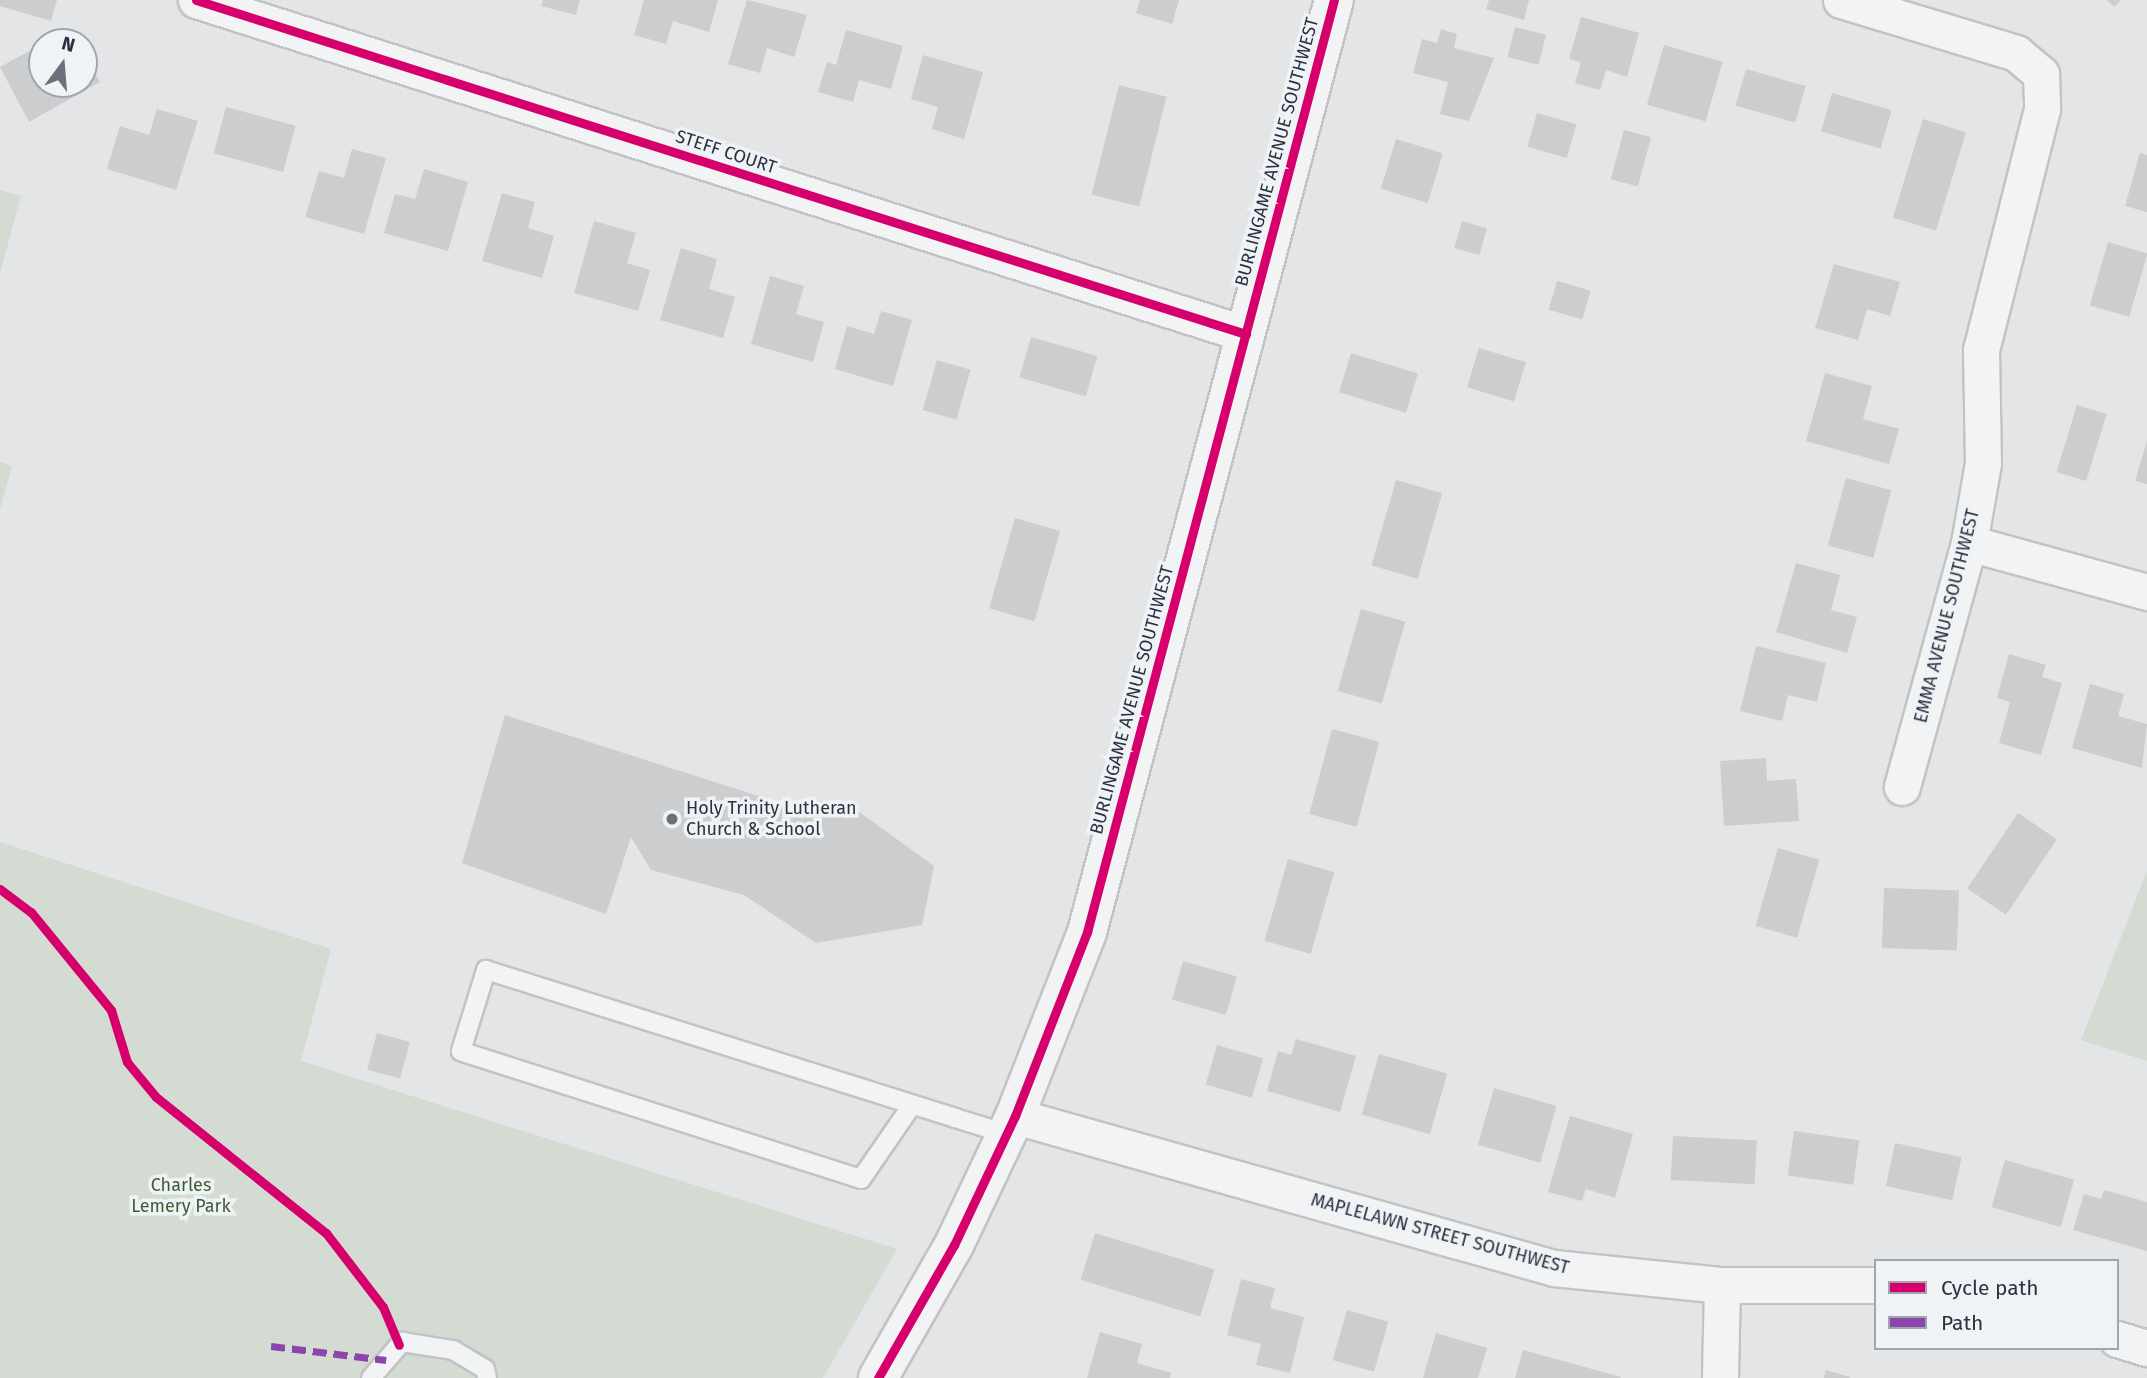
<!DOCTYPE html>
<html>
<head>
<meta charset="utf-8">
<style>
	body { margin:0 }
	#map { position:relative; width:2147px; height:1378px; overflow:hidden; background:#e3e5e7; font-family:"Fira Sans",sans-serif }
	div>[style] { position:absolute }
	.green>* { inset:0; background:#d3dbd3 }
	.building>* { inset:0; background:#cbcdcf; transform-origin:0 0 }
	.roads { filter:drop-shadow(2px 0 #c1c3c5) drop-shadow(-2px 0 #c1c3c5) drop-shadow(0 2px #c1c3c5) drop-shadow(0 -2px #c1c3c5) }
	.service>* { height:18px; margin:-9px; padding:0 9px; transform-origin:9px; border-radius:9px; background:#f1f3f4 }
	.minor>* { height:35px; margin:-17.5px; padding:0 17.5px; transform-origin:17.5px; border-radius:17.5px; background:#f1f3f4 }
	.tertiary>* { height:38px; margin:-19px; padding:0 19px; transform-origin:19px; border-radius:19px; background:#f1f3f4 }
	.quiet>* { height:7px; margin-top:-3.5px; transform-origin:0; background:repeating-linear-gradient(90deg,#8e44ad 0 14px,transparent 0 21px) }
	.cycleway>* { height:9px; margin:-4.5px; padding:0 4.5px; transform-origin:4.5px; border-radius:4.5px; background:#d6006c }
	.dots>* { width:19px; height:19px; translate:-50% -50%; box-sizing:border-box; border:4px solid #f0f3f6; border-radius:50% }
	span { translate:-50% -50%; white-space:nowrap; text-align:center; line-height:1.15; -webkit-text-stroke:7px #f0f3f6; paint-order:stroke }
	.street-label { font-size:18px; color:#2a3140 }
	.poi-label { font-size:18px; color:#2a3140 }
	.left { translate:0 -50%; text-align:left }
	.park-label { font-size:18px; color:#3e5b37 }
	.legend { position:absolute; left:1874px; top:1259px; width:245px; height:91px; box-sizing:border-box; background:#f0f3f6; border:2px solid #a1a5ad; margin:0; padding:9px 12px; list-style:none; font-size:21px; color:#2a3140 }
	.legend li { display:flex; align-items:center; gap:14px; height:35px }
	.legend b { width:35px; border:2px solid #a1a5ad }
	.north { position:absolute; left:28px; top:28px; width:70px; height:70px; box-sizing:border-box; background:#f0f3f6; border:2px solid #a1a5ad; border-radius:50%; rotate:16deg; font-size:19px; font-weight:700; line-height:28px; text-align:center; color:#2a3140 }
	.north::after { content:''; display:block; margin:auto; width:24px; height:32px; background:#6b707a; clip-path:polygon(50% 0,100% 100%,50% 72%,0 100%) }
</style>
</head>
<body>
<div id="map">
	<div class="green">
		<div style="clip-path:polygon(0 190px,21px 196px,0 273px)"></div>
		<div style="clip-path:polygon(0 462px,12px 466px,0 510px)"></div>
		<div style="clip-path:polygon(0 842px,331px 949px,301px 1061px,897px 1249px,823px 1378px,0 1378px)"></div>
		<div style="clip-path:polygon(2147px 871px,2147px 1061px,2081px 1040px)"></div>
	</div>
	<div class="building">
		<div style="clip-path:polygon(0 0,57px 0,51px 21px,0 6px)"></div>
		<div style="clip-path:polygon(543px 0,580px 0,576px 15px,541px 6px)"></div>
		<div style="clip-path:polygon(644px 0,718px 0,709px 32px,673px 21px,666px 44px,634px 35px)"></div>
		<div style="clip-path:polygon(747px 0,807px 15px,794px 57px,767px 48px,760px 73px,728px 64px)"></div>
		<div style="clip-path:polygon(1140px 0,1179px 0,1172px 24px,1136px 13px)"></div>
		<div style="clip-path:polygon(1489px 0,1529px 0,1524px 20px,1486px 9px)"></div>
		<div style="clip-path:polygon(2107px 0,2121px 0,2114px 7px)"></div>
		<div style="clip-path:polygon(1581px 17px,1639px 33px,1627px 77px,1606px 70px,1600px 90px,1575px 83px,1581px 62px,1569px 59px)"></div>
		<div style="left:1515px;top:27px;width:32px;height:31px;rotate:14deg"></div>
		<div style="clip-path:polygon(1441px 29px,1457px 34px,1454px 48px,1494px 58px,1469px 121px,1440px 114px,1448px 82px,1413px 73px,1422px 39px,1437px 43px)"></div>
		<div style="clip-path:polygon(846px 30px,903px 46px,891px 89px,859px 80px,853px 102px,818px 92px,827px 62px,836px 65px)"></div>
		<div style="clip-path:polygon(42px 44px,42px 84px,84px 84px,84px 53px,100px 82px,29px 122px,0 67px)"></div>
		<div style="left:1664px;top:45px;width:61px;height:62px;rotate:16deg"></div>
		<div style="clip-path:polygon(923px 55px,983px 72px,964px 139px,932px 129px,938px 107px,911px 99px)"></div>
		<div style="left:1746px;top:69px;width:62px;height:38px;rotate:16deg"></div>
		<div style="left:1119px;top:85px;width:49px;height:113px;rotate:14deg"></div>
		<div style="left:1832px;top:93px;width:62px;height:40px;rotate:16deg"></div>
		<div style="left:226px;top:107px;width:72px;height:48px;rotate:15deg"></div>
		<div style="clip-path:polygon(157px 109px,198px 121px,176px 190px,107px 169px,120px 126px,149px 135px)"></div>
		<div style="left:1537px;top:113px;width:41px;height:35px;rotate:16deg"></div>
		<div style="left:1923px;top:119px;width:45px;height:103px;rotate:17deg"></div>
		<div style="left:1624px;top:130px;width:28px;height:51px;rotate:15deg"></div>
		<div style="left:1396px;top:139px;width:49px;height:52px;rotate:17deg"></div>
		<div style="clip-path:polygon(352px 149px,386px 158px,364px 234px,305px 217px,319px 171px,344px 178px)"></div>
		<div style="clip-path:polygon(2140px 153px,2147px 155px,2147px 212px,2125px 206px)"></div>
		<div style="clip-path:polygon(424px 169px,468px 182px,448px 251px,384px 233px,395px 194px,415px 199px)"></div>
		<div style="clip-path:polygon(502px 193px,535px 202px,528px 228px,554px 236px,542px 278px,482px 261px)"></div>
		<div style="clip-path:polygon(594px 221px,636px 233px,627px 263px,650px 270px,638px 311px,574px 293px)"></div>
		<div style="left:1462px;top:221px;width:26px;height:28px;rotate:16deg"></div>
		<div style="left:2108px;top:242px;width:41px;height:66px;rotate:16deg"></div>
		<div style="clip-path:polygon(681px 248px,717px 259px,709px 289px,735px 297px,723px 338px,660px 320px)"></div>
		<div style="clip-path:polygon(1834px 264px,1900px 282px,1890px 316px,1867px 309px,1858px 340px,1815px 328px)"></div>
		<div style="clip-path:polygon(770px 276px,804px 286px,796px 314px,824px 322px,813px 362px,751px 344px)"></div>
		<div style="left:1557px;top:281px;width:35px;height:30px;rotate:16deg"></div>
		<div style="clip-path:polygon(881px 311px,912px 320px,893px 386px,835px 369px,847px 326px,874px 334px)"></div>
		<div style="left:1031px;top:337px;width:69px;height:42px;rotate:16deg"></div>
		<div style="left:1479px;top:348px;width:49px;height:41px;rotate:17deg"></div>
		<div style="left:1351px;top:353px;width:70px;height:41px;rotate:17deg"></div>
		<div style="left:937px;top:360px;width:35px;height:52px;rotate:16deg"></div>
		<div style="clip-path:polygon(1825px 373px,1872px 386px,1863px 419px,1899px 429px,1889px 464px,1806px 441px)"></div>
		<div style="left:2077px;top:405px;width:31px;height:70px;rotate:17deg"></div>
		<div style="clip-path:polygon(2147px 441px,2147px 484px,2135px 481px)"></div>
		<div style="left:1846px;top:478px;width:47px;height:70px;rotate:15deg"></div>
		<div style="left:1396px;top:480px;width:48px;height:89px;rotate:16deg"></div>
		<div style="left:1015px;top:518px;width:47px;height:94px;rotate:16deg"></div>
		<div style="clip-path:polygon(1796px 563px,1840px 575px,1831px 610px,1857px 617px,1847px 653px,1776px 632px)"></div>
		<div style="left:1361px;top:609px;width:46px;height:85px;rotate:16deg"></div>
		<div style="clip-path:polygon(1756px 646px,1826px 663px,1817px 702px,1788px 695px,1782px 721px,1740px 711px)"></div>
		<div style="clip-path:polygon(2009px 654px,2046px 665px,2042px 677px,2062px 683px,2041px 755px,1999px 743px,2010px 702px,1997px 698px)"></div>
		<div style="clip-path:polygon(2090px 684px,2124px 694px,2118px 716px,2147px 724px,2142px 768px,2072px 748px)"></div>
		<div style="clip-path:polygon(505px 715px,777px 802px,844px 801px,934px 866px,922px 925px,816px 943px,744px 895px,651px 870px,631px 837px,606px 914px,462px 863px)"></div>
		<div style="left:1332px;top:729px;width:49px;height:88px;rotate:15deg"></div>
		<div style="clip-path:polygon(1766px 758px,1767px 781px,1796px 779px,1799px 821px,1724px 826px,1720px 761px)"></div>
		<div style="left:2018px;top:813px;width:47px;height:91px;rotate:34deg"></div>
		<div style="left:1778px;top:848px;width:43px;height:81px;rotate:16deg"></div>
		<div style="left:1288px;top:859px;width:48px;height:85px;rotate:16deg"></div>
		<div style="left:1884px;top:888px;width:75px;height:60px;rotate:2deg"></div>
		<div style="left:1183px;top:961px;width:56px;height:40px;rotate:16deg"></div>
		<div style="left:377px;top:1033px;width:34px;height:38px;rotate:15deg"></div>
		<div style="clip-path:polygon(1296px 1039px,1356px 1056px,1340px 1112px,1267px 1091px,1278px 1051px,1291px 1055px)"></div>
		<div style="left:1217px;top:1045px;width:48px;height:41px;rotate:16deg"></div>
		<div style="left:1379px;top:1054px;width:71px;height:63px;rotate:16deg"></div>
		<div style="left:1494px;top:1088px;width:65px;height:59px;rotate:16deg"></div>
		<div style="clip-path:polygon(1570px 1116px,1633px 1134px,1615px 1198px,1586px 1189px,1582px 1201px,1548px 1192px)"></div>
		<div style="left:1794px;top:1131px;width:66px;height:45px;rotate:8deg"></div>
		<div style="left:1673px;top:1136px;width:84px;height:44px;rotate:3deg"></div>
		<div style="left:1895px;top:1143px;width:68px;height:44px;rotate:12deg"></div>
		<div style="left:2005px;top:1160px;width:72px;height:49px;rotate:16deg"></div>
		<div style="clip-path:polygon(2104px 1190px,2147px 1202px,2147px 1251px,2073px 1230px,2084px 1194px,2101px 1199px)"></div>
		<div style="left:1095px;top:1233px;width:125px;height:49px;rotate:17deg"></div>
		<div style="clip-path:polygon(1241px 1279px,1275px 1288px,1270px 1308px,1304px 1317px,1290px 1373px,1256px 1365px,1261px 1344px,1227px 1335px)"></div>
		<div style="left:1347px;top:1310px;width:43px;height:52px;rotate:16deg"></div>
		<div style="clip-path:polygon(1100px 1332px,1142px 1344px,1137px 1363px,1171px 1373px,1170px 1378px,1087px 1378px)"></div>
		<div style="clip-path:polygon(1436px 1333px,1487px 1348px,1478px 1378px,1423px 1378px)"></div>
		<div style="clip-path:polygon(1523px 1350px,1621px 1377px,1621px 1378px,1515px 1378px)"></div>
		<div style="clip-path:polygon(1826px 1370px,1850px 1377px,1850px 1378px,1824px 1378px)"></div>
	</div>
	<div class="roads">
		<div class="service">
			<div style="left:912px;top:1105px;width:90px;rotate:124.6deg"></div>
			<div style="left:861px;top:1179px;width:420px;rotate:-162.3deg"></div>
			<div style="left:461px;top:1051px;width:85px;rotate:-72.8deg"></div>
			<div style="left:486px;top:970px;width:492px;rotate:17.5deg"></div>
			<div style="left:955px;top:1118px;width:54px;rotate:17.1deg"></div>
			<div style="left:371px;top:1378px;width:48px;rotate:-49.3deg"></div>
			<div style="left:402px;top:1342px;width:52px;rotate:8.9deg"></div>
			<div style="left:453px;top:1350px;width:37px;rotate:31deg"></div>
			<div style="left:485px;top:1369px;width:9px;rotate:77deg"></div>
		</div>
		<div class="minor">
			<div style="left:196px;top:0;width:1102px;rotate:17.65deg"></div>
			<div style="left:1841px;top:0;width:183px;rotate:16.8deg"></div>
			<div style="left:2016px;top:53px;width:33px;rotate:40deg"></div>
			<div style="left:2041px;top:74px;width:35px;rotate:88deg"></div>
			<div style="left:2042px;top:109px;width:249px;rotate:104.2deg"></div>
			<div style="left:1981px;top:350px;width:113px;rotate:89deg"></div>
			<div style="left:1983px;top:463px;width:81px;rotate:99.9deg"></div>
			<div style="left:1969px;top:543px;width:253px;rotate:105.4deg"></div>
			<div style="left:1969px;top:543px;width:185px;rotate:15.4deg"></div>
			<div style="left:1015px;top:1116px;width:560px;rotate:15.75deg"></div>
			<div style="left:1554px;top:1268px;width:169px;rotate:5.8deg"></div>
			<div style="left:1722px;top:1285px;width:154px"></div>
			<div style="left:2117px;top:1339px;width:31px;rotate:17deg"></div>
			<div style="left:1720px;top:1378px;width:93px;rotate:-88.8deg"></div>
		</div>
		<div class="tertiary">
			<div style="left:878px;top:1378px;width:153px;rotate:-60.3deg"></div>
			<div style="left:954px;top:1245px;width:143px;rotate:-64.7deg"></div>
			<div style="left:1015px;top:1116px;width:198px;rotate:-68.6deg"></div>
			<div style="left:1087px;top:932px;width:964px;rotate:-75.16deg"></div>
		</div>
	</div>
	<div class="quiet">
		<div style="left:271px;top:1346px;width:116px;rotate:6.9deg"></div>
	</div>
	<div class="cycleway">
		<div style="left:196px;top:0;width:1102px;rotate:17.65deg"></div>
		<div style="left:0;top:889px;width:39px;rotate:37deg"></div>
		<div style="left:31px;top:912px;width:127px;rotate:50.8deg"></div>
		<div style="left:111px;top:1010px;width:54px;rotate:72.9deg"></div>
		<div style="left:127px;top:1062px;width:45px;rotate:50.4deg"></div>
		<div style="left:156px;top:1097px;width:218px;rotate:38.7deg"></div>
		<div style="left:326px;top:1233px;width:93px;rotate:52.4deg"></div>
		<div style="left:383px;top:1307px;width:41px;rotate:67.2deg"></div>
		<div style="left:878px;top:1378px;width:153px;rotate:-60.3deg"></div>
		<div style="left:954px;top:1245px;width:143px;rotate:-64.7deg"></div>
		<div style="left:1015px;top:1116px;width:198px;rotate:-68.6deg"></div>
		<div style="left:1087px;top:932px;width:964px;rotate:-75.16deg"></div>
	</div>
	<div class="dots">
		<div style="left:672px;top:819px;background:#6b707a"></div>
	</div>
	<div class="street-label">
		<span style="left:726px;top:152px;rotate:18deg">STEFF COURT</span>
		<span style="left:1277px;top:152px;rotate:-75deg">BURLINGAME AVENUE SOUTHWEST</span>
		<span style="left:1947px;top:616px;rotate:-76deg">EMMA AVENUE SOUTHWEST</span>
		<span style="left:1132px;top:700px;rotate:-75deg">BURLINGAME AVENUE SOUTHWEST</span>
		<span style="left:1440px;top:1234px;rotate:15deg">MAPLELAWN STREET SOUTHWEST</span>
	</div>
	<div class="poi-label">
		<span class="left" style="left:686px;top:819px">Holy Trinity Lutheran<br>Church &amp; School</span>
	</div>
	<div class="park-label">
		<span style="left:181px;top:1196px">Charles<br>Lemery Park</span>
	</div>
	<ul class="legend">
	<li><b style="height:9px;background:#d6006c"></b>Cycle path</li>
	<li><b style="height:9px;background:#8e44ad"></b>Path</li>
	</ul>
	<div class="north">N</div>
</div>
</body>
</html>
